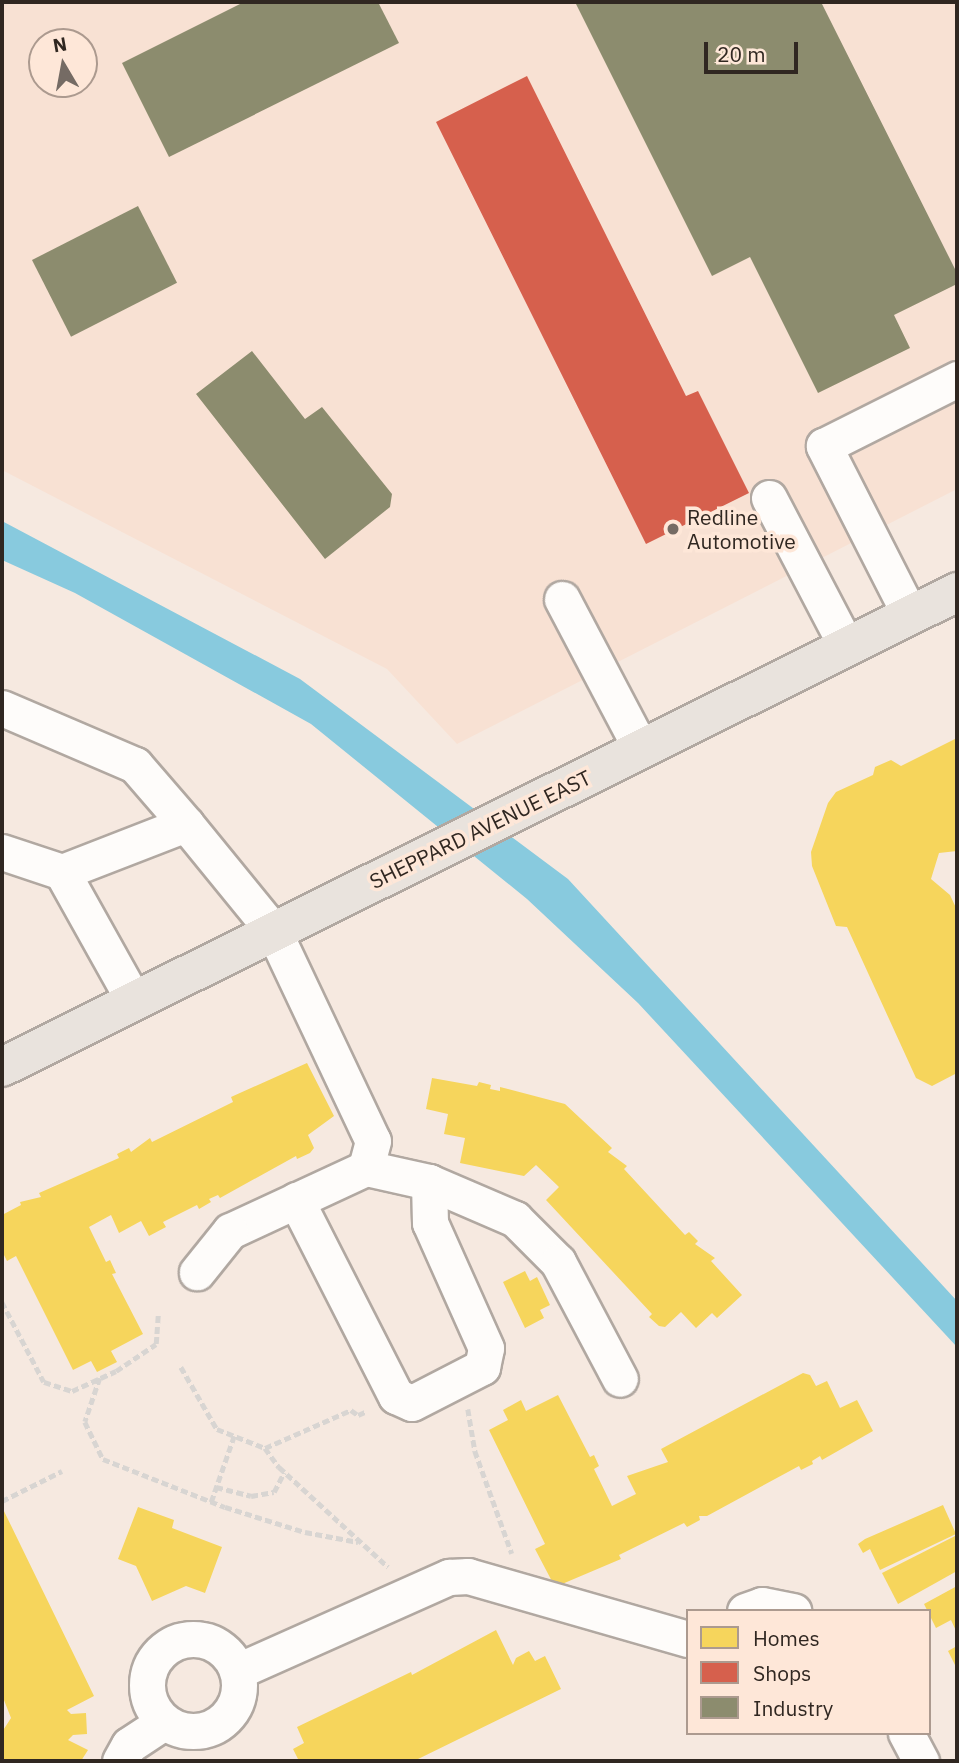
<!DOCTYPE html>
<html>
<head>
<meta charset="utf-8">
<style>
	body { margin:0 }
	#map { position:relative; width:959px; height:1763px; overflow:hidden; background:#f6e9e0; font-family:"IBM Plex Sans",sans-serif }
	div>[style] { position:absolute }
	.built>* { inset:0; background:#f8e1d3 }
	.water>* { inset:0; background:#88cade }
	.homes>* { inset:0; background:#f6d55c }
	.shops>* { inset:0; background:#d6604d }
	.industry>* { inset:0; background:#8c8c6e; transform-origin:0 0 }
	.path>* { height:4.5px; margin-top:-2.25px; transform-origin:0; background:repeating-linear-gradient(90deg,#d8d5d2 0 7px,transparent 0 10.5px) }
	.roads { filter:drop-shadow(2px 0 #b1a8a1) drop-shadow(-2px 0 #b1a8a1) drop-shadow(0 2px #b1a8a1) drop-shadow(0 -2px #b1a8a1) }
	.minor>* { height:35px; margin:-17.5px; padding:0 17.5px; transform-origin:17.5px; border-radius:17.5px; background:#fefcfa }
	.minor>.ring { margin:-17.5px; padding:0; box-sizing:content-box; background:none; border:35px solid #fefcfa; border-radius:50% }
	.major>* { height:38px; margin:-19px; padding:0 19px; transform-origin:19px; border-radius:19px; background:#e9e3dd }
	.dots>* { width:19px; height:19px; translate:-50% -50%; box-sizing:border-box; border:4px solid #fee7d8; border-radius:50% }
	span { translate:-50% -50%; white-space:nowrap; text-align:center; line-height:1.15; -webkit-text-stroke:7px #fee7d8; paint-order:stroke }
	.poi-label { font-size:21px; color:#302721 }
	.left { translate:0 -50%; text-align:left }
	.street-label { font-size:21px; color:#302721 }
	.frame { position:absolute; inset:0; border:4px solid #302721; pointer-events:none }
	.legend { position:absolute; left:686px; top:1609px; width:245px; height:126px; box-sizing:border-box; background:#fee7d8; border:2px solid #ac9a8f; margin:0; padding:9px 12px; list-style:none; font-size:21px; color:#302721 }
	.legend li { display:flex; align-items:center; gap:14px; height:35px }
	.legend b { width:35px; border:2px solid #ac9a8f }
	.north { position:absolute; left:28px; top:28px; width:70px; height:70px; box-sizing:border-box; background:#fee7d8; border:2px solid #ac9a8f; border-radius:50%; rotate:350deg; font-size:19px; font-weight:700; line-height:28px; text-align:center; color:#302721 }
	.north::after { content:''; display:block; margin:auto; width:24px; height:32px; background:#756b64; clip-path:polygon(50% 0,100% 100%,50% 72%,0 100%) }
	.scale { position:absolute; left:704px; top:42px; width:94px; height:32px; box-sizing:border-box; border:4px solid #302721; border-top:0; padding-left:9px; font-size:21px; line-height:24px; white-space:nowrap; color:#302721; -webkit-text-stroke:5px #fee7d8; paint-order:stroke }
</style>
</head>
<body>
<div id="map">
	<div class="built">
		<div style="clip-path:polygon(evenodd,2px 2px,957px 2px,957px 489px,457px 744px,387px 669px,2px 470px,2px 2px,42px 42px,84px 42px,84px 84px,42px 84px,42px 42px)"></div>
	</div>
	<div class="water">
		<div style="clip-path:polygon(2px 521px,300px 679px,568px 879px,957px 1301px,957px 1347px,638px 1003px,527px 899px,311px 724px,75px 593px,2px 560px)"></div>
	</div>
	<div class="homes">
		<div style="clip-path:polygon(957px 738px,957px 851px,939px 853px,931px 879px,950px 895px,957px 910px,957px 1073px,932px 1086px,916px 1078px,847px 927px,836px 926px,812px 866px,811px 852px,828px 803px,836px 792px,873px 775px,875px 767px,891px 760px,901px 766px)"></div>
		<div style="clip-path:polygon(307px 1063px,334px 1116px,308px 1135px,314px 1148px,310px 1153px,297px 1159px,296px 1156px,220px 1198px,218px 1195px,209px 1199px,211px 1202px,199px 1209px,197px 1205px,163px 1222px,166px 1227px,149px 1236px,141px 1221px,119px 1233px,111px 1215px,89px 1227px,106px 1262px,110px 1260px,116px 1273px,112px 1274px,143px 1334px,111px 1351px,117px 1362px,97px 1372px,91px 1361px,73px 1370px,16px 1256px,7px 1261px,2px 1251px,2px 1215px,21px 1205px,20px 1202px,41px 1197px,39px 1193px,119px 1158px,117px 1154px,129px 1148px,131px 1152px,150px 1138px,152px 1142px,233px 1102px,231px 1097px)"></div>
		<div style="clip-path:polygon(432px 1078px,477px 1086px,479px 1082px,491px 1085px,490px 1089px,500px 1091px,500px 1087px,565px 1104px,612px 1148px,608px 1152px,627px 1166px,624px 1169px,685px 1235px,689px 1232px,698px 1241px,695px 1244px,715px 1258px,711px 1261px,742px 1295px,717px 1318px,712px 1313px,696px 1328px,681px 1312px,665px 1327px,659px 1326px,649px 1317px,652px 1314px,546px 1200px,559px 1187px,536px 1165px,524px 1176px,460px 1163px,465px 1138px,444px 1134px,448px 1114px,426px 1109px)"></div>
		<div style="clip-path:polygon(525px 1271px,530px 1281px,537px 1277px,550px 1305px,540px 1310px,544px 1318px,525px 1328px,503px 1282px)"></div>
		<div style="clip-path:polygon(803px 1373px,810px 1375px,816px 1386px,827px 1381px,840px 1408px,857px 1400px,873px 1431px,822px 1460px,820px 1456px,812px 1461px,813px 1464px,801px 1470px,799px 1466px,707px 1516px,699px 1516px,700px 1520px,687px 1527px,684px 1523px,619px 1555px,621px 1559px,555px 1587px,535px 1549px,545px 1544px,489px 1430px,508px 1420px,503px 1410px,521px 1400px,526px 1411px,558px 1395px,590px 1457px,594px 1455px,599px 1466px,594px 1469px,612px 1506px,636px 1494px,627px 1476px,668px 1462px,661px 1449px)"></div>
		<div style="clip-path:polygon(943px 1505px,956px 1534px,880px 1570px,870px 1549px,863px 1553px,858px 1544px,865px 1539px)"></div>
		<div style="clip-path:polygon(2px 1507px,94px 1696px,67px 1710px,71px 1714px,86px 1713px,87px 1734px,73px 1735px,68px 1740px,88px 1750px,81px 1761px,2px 1761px,2px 1732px,11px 1718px,2px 1695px)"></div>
		<div style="clip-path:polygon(138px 1507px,174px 1520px,172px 1528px,222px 1547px,205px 1593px,186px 1586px,152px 1601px,136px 1566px,118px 1559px)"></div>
		<div style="clip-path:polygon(957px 1535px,957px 1571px,898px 1604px,882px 1573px)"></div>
		<div style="clip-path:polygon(957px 1586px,957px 1633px,951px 1620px,936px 1628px,924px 1604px)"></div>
		<div style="clip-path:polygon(496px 1630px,513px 1665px,516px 1658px,529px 1651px,535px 1661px,545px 1656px,561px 1689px,414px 1761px,299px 1761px,293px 1749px,304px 1743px,297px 1727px,411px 1672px,412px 1675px)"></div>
		<div style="clip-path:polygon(957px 1646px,957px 1669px,948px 1651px)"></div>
	</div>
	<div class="shops">
		<div style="clip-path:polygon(527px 76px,686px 396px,698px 391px,749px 493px,646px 544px,436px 122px)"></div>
	</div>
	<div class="industry">
		<div style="clip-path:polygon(244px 2px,378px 2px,399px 43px,169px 157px,122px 63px)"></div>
		<div style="clip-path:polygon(575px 2px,821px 2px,957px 273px,957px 284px,894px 315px,910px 348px,818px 393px,750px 257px,712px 276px)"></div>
		<div style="left:138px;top:206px;width:86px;height:119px;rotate:63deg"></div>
		<div style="clip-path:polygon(252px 351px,305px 419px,322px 407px,392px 494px,390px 507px,325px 559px,196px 394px)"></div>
	</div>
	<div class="path">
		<div style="left:2px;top:1302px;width:90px;rotate:62.3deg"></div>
		<div style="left:44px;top:1382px;width:29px;rotate:18deg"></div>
		<div style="left:72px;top:1391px;width:48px;rotate:-24.4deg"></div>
		<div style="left:116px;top:1371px;width:48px;rotate:-34deg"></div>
		<div style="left:156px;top:1344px;width:31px;rotate:-86deg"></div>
		<div style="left:181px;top:1367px;width:72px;rotate:59.9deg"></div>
		<div style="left:217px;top:1429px;width:52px;rotate:21.6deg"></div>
		<div style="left:265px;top:1448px;width:24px;rotate:54deg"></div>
		<div style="left:279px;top:1467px;width:148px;rotate:42.5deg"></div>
		<div style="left:100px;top:1378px;width:46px;rotate:108.8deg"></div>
		<div style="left:85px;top:1422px;width:41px;rotate:64.1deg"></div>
		<div style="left:103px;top:1459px;width:131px;rotate:21.5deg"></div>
		<div style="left:225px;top:1507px;width:84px;rotate:17.4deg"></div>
		<div style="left:305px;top:1532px;width:54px;rotate:10.7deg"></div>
		<div style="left:468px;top:1409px;width:43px;rotate:80.5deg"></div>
		<div style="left:475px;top:1451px;width:109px;rotate:70.2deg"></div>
		<div style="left:265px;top:1448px;width:94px;rotate:-23.8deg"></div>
		<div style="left:351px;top:1410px;width:9px;rotate:36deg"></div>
		<div style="left:358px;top:1415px;width:10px;rotate:-24deg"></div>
		<div style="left:216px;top:1487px;width:36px;rotate:14deg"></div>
		<div style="left:251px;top:1496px;width:23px;rotate:-10deg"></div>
		<div style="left:274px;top:1492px;width:22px;rotate:-63deg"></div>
		<div style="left:2px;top:1501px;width:67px;rotate:-26.6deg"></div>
		<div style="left:211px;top:1502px;width:70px;rotate:-70.8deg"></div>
	</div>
	<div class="roads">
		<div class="minor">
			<div style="left:769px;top:498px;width:168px;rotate:62.4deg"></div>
			<div style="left:562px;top:599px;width:170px;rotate:62.2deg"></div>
			<div style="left:910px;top:615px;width:190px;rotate:-117deg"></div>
			<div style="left:824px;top:446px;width:149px;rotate:-26.7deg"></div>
			<div style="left:2px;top:708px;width:145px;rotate:23.2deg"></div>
			<div style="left:135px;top:765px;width:78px;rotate:49.2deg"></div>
			<div style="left:2px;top:852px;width:63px;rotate:18.4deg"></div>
			<div style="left:134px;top:1001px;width:148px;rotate:-119.2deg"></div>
			<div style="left:62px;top:872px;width:133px;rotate:-21.2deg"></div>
			<div style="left:186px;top:824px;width:139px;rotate:50.8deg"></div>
			<div style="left:274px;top:932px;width:231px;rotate:64.7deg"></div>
			<div style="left:373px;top:1141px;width:28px;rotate:105deg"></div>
			<div style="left:366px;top:1168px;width:150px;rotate:155.1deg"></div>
			<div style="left:230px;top:1231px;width:53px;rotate:128.8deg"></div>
			<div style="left:366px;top:1168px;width:65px;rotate:12.5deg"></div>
			<div style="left:429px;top:1182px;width:94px;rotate:23.3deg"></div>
			<div style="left:515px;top:1219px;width:61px;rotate:45deg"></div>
			<div style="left:558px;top:1262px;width:132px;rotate:62.1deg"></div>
			<div style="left:296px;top:1200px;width:220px;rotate:63deg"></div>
			<div style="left:396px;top:1396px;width:17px;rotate:24deg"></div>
			<div style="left:412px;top:1403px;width:79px;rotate:-27.2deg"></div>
			<div style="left:482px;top:1367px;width:19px;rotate:-78deg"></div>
			<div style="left:486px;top:1348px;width:137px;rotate:-114.1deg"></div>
			<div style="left:430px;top:1223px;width:41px;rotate:-91.4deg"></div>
			<div style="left:745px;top:1611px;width:18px;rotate:-19deg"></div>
			<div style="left:762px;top:1605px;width:32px;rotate:11deg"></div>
			<div class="ring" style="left:147px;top:1639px;width:57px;height:57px"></div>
			<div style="left:240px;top:1670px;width:229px;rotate:-24deg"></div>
			<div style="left:449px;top:1577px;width:19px;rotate:-3deg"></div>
			<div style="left:468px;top:1576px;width:229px;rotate:16deg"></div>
			<div style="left:906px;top:1733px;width:32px;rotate:62deg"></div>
			<div style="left:120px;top:1761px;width:18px;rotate:-61deg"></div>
			<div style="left:129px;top:1745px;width:42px;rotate:-33.3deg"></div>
		</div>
		<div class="major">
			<div style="left:2px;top:1067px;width:1067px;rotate:-26.44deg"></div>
		</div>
	</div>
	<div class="dots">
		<div style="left:673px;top:529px;background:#756b64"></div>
	</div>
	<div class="poi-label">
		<span class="left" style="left:687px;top:529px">Redline<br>Automotive</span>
	</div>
	<div class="street-label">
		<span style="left:480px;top:829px;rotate:-26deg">SHEPPARD AVENUE EAST</span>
	</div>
	<div class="frame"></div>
	<ul class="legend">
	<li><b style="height:19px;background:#f6d55c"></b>Homes</li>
	<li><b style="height:19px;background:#d6604d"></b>Shops</li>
	<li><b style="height:19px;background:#8c8c6e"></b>Industry</li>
	</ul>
	<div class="north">N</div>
	<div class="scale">20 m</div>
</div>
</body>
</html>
